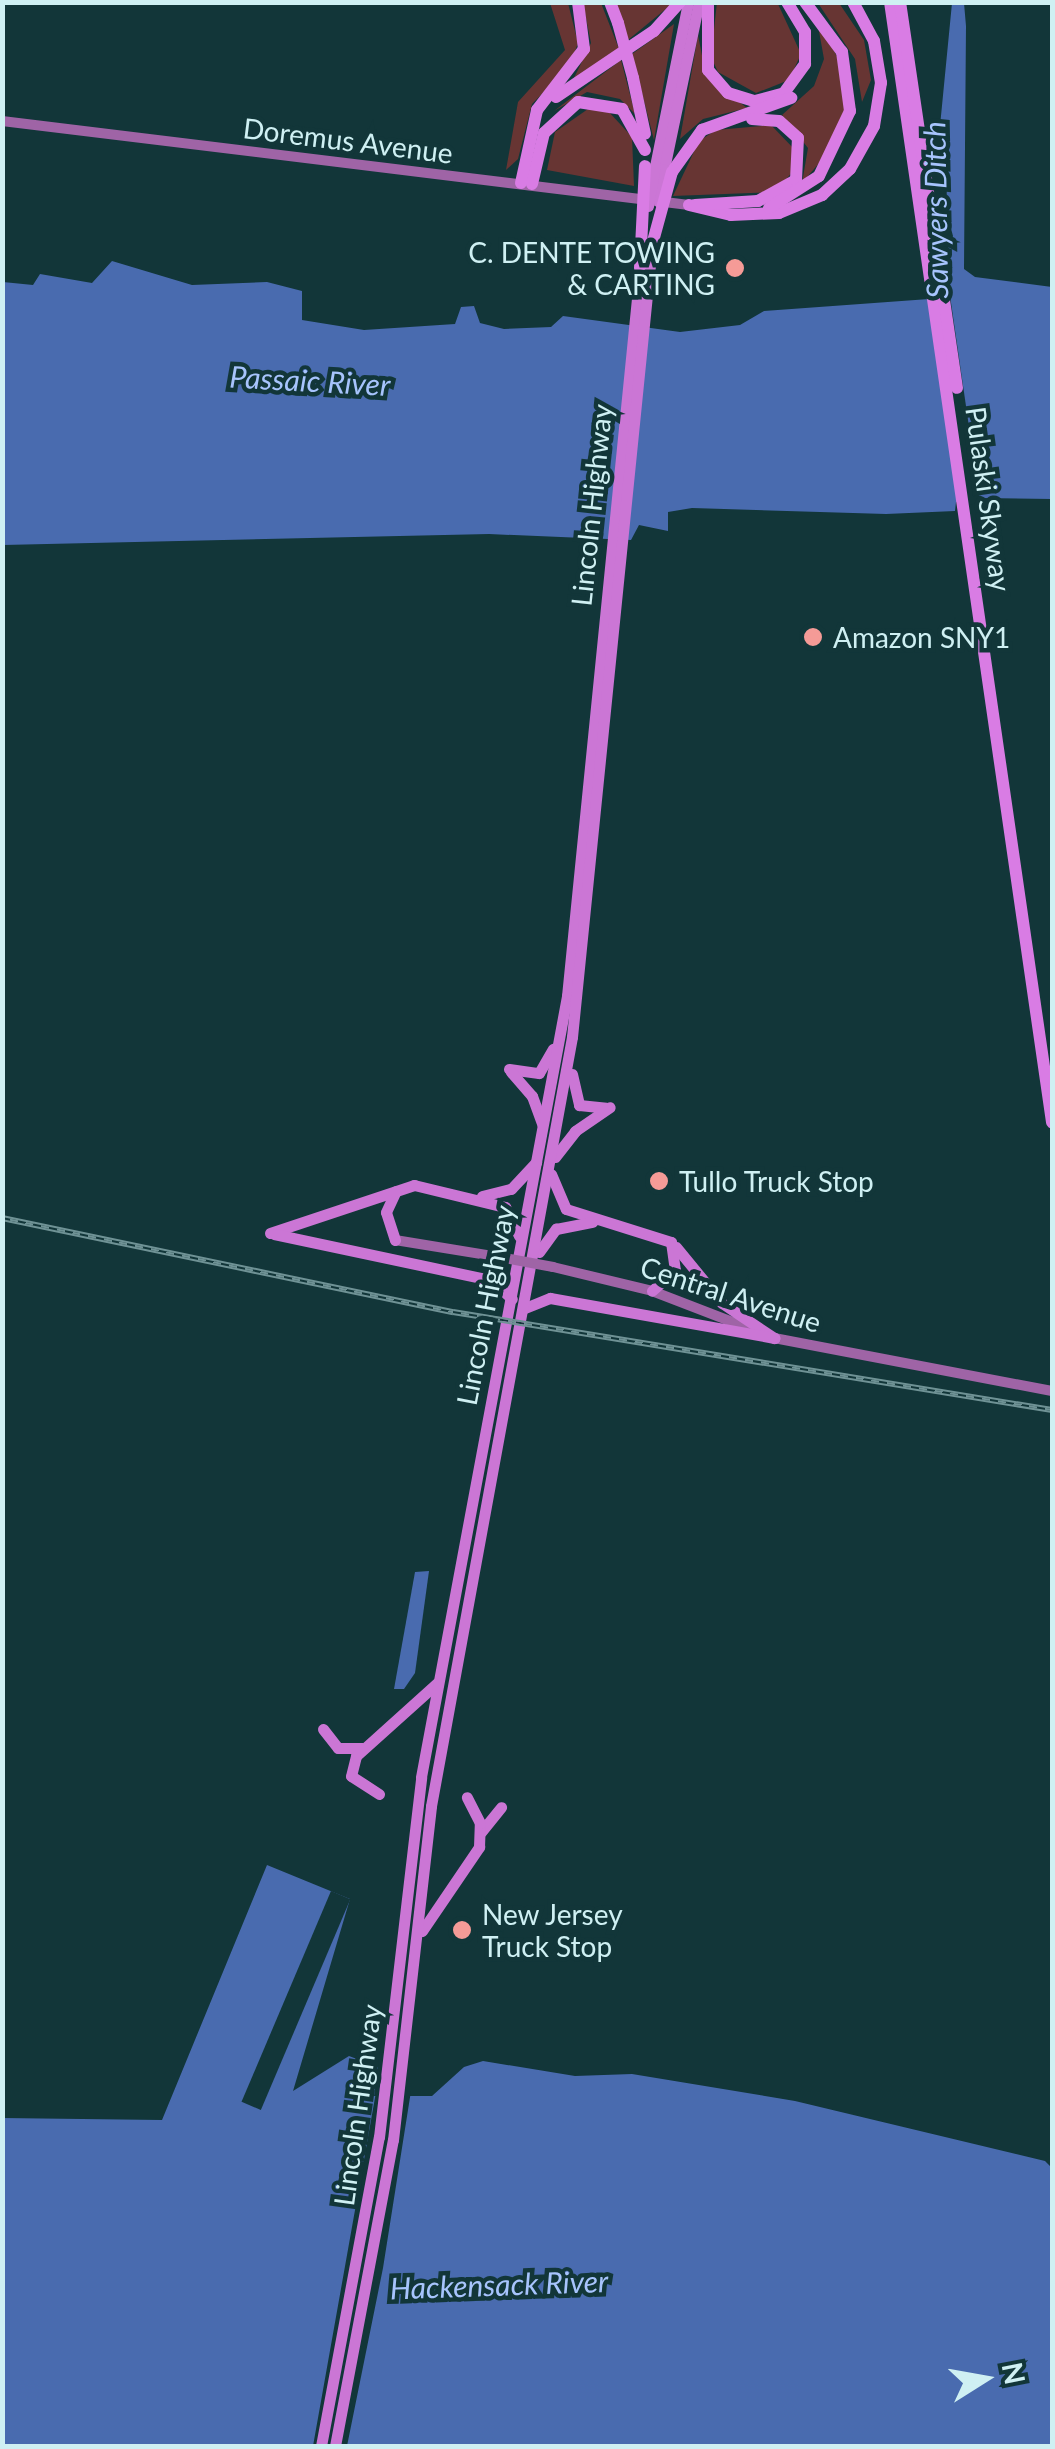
<!DOCTYPE html>
<html>
<head>
<meta charset="utf-8">
<style>
	body { margin:0 }
	#map { position:relative; width:1055px; height:2449px; overflow:hidden; background:#123639; font-family:Lato,sans-serif }
	div>[style] { position:absolute }
	.green>* { inset:0; background:#673533 }
	.water>* { inset:0; background:#496baf }
	.pier>* { inset:0; background:#123639; transform-origin:0 0 }
	.secondary>* { height:10px; margin:-5px; padding:0 5px; transform-origin:5px; border-radius:5px; background:#9f64a6 }
	.trunk>* { height:11px; margin:-5.5px; padding:0 5.5px; transform-origin:5.5px; border-radius:5.5px; background:#cb76d5 }
	.motorway>* { height:12px; margin:-6px; padding:0 6px; transform-origin:6px; border-radius:6px; background:#d97ce4 }
	.rail>* { height:6px; margin-top:-3px; transform-origin:0; background:repeating-linear-gradient(90deg,#123639 0 8px,#6f9295 0 16px); box-sizing:border-box; border-block:2px solid #6f9295 }
	.secondary-bridge>* { height:10px; margin:-5px; padding:0 5px; transform-origin:5px; border-radius:5px; background:#9f64a6 }
	.trunk-bridge>* { height:11px; margin:-5.5px; padding:0 5.5px; transform-origin:5.5px; border-radius:5.5px; background:#cb76d5 }
	.motorway-bridge>* { height:12px; margin:-6px; padding:0 6px; transform-origin:6px; border-radius:6px; background:#d97ce4 }
	.dots>* { width:28px; height:28px; translate:-50% -50%; box-sizing:border-box; border:5px solid #123639; border-radius:50% }
	span { translate:-50% -50%; white-space:nowrap; text-align:center; line-height:1.15; -webkit-text-stroke:9px #123639; paint-order:stroke }
	.street-label { font-size:28px; color:#cff0f3 }
	.poi-label { font-size:28px; color:#cff0f3 }
	.right { translate:-100% -50%; text-align:right }
	.left { translate:0 -50%; text-align:left }
	.water-label { font-size:30px; color:#a7c4fd; font-style:italic }
	.frame { position:absolute; inset:0; border:5px solid #cff0f3; pointer-events:none }
	.north { position:absolute; left:935px; top:2329px; width:100px; height:100px; -webkit-text-stroke:8px #123639; paint-order:stroke; rotate:79deg; font-size:28px; font-weight:700; line-height:40px; text-align:center; color:#cff0f3 }
	.north::after { content:''; display:block; margin:auto; width:35px; height:45px; background:#cff0f3; clip-path:polygon(50% 0,100% 100%,50% 72%,0 100%) }
</style>
</head>
<body>
<div id="map">
	<div class="green">
		<div style="clip-path:polygon(717px 2px,778px 4px,801px 54px,789px 80px,756px 93px,718px 72px,711px 57px)"></div>
		<div style="clip-path:polygon(550px 3px,568px 3px,578px 43px,570px 65px,532px 104px,518px 159px,506px 170px,518px 102px,565px 50px)"></div>
		<div style="clip-path:polygon(583px 3px,601px 3px,619px 49px,572px 82px,591px 43px)"></div>
		<div style="clip-path:polygon(614px 3px,673px 3px,628px 40px)"></div>
		<div style="clip-path:polygon(818px 3px,839px 3px,864px 40px,871px 80px,862px 102px,855px 59px)"></div>
		<div style="clip-path:polygon(817px 20px,844px 69px,846px 101px,838px 141px,802px 183px,808px 148px,782px 115px,814px 86px,824px 59px)"></div>
		<div style="clip-path:polygon(674px 24px,654px 140px,632px 54px)"></div>
		<div style="clip-path:polygon(698px 35px,706px 76px,747px 108px,703px 119px,680px 139px)"></div>
		<div style="clip-path:polygon(621px 60px,635px 114px,620px 99px,587px 92px,554px 111px)"></div>
		<div style="clip-path:polygon(588px 109px,609px 112px,632px 137px,634px 186px,547px 170px,555px 132px)"></div>
		<div style="clip-path:polygon(771px 125px,797px 152px,795px 169px,775px 192px,673px 196px,699px 141px,716px 130px)"></div>
	</div>
	<div class="water">
		<div style="clip-path:polygon(952px 3px,964px 3px,966px 26px,964px 269px,975px 277px,1052px 287px,1052px 499px,981px 498px,956px 502px,955px 511px,886px 514px,692px 508px,668px 512px,668px 531px,639px 525px,631px 540px,489px 534px,3px 545px,3px 282px,33px 285px,40px 274px,92px 283px,112px 261px,192px 285px,267px 282px,302px 291px,302px 320px,364px 330px,455px 324px,461px 307px,474px 306px,480px 323px,504px 329px,551px 327px,563px 316px,680px 332px,740px 325px,764px 311px,929px 299px,953px 236px,946px 210px,949px 139px,940px 126px)"></div>
		<div style="clip-path:polygon(429px 1571px,415px 1673px,404px 1689px,394px 1689px,415px 1572px)"></div>
		<div style="clip-path:polygon(267px 1865px,350px 1899px,293px 2091px,349px 2056px,378px 2067px,374px 2096px,432px 2096px,464px 2067px,483px 2061px,575px 2076px,632px 2074px,795px 2101px,1045px 2161px,1052px 2168px,1052px 2446px,3px 2446px,2px 2118px,162px 2120px)"></div>
	</div>
	<div class="pier">
		<div style="clip-path:polygon(943px 247px,980px 503px,959px 506px,942px 259px)"></div>
		<div style="left:331px;top:1891px;width:21px;height:229px;rotate:23deg"></div>
		<div style="clip-path:polygon(381px 2064px,379px 2091px,411px 2091px,383px 2268px,347px 2446px,313px 2446px)"></div>
	</div>
	<div class="secondary">
		<div style="left:2px;top:121px;width:692px;rotate:6.97deg"></div>
		<div style="left:395px;top:1240px;width:111px;rotate:9.3deg"></div>
		<div style="left:553px;top:1267px;width:102px;rotate:13.6deg"></div>
		<div style="left:652px;top:1291px;width:131px;rotate:21.1deg"></div>
		<div style="left:774px;top:1338px;width:283px;rotate:10.8deg"></div>
	</div>
	<div class="trunk">
		<div style="left:655px;top:166px;width:167px;rotate:-78.6deg"></div>
		<div style="left:664px;top:169px;width:171px;rotate:-78.2deg"></div>
		<div style="left:509px;top:1069px;width:30px;rotate:8deg"></div>
		<div style="left:539px;top:1073px;width:28px;rotate:-60deg"></div>
		<div style="left:511px;top:1072px;width:32px;rotate:49deg"></div>
		<div style="left:532px;top:1096px;width:30px;rotate:70deg"></div>
		<div style="left:572px;top:1074px;width:32px;rotate:77deg"></div>
		<div style="left:579px;top:1105px;width:27px;rotate:6deg"></div>
		<div style="left:555px;top:1157px;width:33px;rotate:-52deg"></div>
		<div style="left:575px;top:1131px;width:42px;rotate:-34.4deg"></div>
		<div style="left:551px;top:1174px;width:38px;rotate:67deg"></div>
		<div style="left:566px;top:1209px;width:110px;rotate:17.4deg"></div>
		<div style="left:671px;top:1242px;width:28px;rotate:82deg"></div>
		<div style="left:675px;top:1270px;width:31px;rotate:138deg"></div>
		<div style="left:482px;top:1196px;width:30px;rotate:-14deg"></div>
		<div style="left:511px;top:1189px;width:37px;rotate:-47deg"></div>
		<div style="left:270px;top:1233px;width:152px;rotate:-18.4deg"></div>
		<div style="left:414px;top:1185px;width:94px;rotate:13.6deg"></div>
		<div style="left:505px;top:1207px;width:32px;rotate:64deg"></div>
		<div style="left:274px;top:1234px;width:222px;rotate:12deg"></div>
		<div style="left:491px;top:1280px;width:28px;rotate:42deg"></div>
		<div style="left:395px;top:1240px;width:29px;rotate:-108deg"></div>
		<div style="left:386px;top:1212px;width:23px;rotate:-65deg"></div>
		<div style="left:676px;top:1247px;width:72px;rotate:50.6deg"></div>
		<div style="left:722px;top:1303px;width:63px;rotate:33.9deg"></div>
		<div style="left:539px;top:1252px;width:29px;rotate:-54deg"></div>
		<div style="left:556px;top:1229px;width:37px;rotate:-11deg"></div>
		<div style="left:525px;top:1308px;width:27px;rotate:-22deg"></div>
		<div style="left:550px;top:1298px;width:228px;rotate:10.1deg"></div>
		<div style="left:323px;top:1729px;width:24px;rotate:52deg"></div>
		<div style="left:338px;top:1748px;width:24px"></div>
		<div style="left:379px;top:1794px;width:33px;rotate:-147deg"></div>
		<div style="left:351px;top:1776px;width:21px;rotate:-76deg"></div>
		<div style="left:356px;top:1756px;width:109px;rotate:-42deg"></div>
		<div style="left:481px;top:1832px;width:32px;rotate:-51deg"></div>
		<div style="left:422px;top:1931px;width:102px;rotate:-55.8deg"></div>
		<div style="left:479px;top:1847px;width:24px;rotate:-88deg"></div>
		<div style="left:480px;top:1823px;width:29px;rotate:-117deg"></div>
		<div style="left:321px;top:2446px;width:314px;rotate:-79.4deg"></div>
		<div style="left:379px;top:2137px;width:362px;rotate:-83.3deg"></div>
		<div style="left:421px;top:1777px;width:795px;rotate:-79.41deg"></div>
		<div style="left:567px;top:996px;width:732px;rotate:-84.27deg"></div>
		<div style="left:335px;top:2446px;width:311px;rotate:-79.3deg"></div>
		<div style="left:393px;top:2140px;width:336px;rotate:-83.5deg"></div>
		<div style="left:431px;top:1806px;width:782px;rotate:-79.61deg"></div>
		<div style="left:572px;top:1037px;width:796px;rotate:-84.23deg"></div>
	</div>
	<div class="motorway">
		<div style="left:610px;top:2px;width:22px;rotate:69deg"></div>
		<div style="left:708px;top:2px;width:68px;rotate:90deg"></div>
		<div style="left:708px;top:70px;width:30px;rotate:49deg"></div>
		<div style="left:728px;top:93px;width:28px;rotate:17deg"></div>
		<div style="left:755px;top:101px;width:30px;rotate:-15deg"></div>
		<div style="left:784px;top:93px;width:36px;rotate:-54deg"></div>
		<div style="left:805px;top:64px;width:32px;rotate:-90deg"></div>
		<div style="left:805px;top:32px;width:35px;rotate:-121deg"></div>
		<div style="left:890px;top:2px;width:1132px;rotate:81.77deg"></div>
		<div style="left:900px;top:2px;width:390px;rotate:81.6deg"></div>
		<div style="left:633px;top:78px;width:57px;rotate:77.9deg"></div>
		<div style="left:556px;top:97px;width:118px;rotate:-34deg"></div>
		<div style="left:654px;top:31px;width:39px;rotate:-48deg"></div>
		<div style="left:672px;top:172px;width:52px;rotate:-54.5deg"></div>
		<div style="left:702px;top:130px;width:95px;rotate:-19.8deg"></div>
		<div style="left:521px;top:183px;width:75px;rotate:-77.6deg"></div>
		<div style="left:537px;top:110px;width:77px;rotate:-52.4deg"></div>
		<div style="left:584px;top:49px;width:47px;rotate:-97.3deg"></div>
		<div style="left:532px;top:184px;width:52px;rotate:-76.8deg"></div>
		<div style="left:544px;top:133px;width:46px;rotate:-42.4deg"></div>
		<div style="left:578px;top:102px;width:45px;rotate:9deg"></div>
		<div style="left:622px;top:109px;width:47px;rotate:60.7deg"></div>
		<div style="left:689px;top:205px;width:43px;rotate:13.4deg"></div>
		<div style="left:731px;top:215px;width:48px;rotate:-2.4deg"></div>
		<div style="left:779px;top:213px;width:47px;rotate:-22.7deg"></div>
		<div style="left:822px;top:195px;width:38px;rotate:-43deg"></div>
		<div style="left:850px;top:169px;width:49px;rotate:-60.8deg"></div>
		<div style="left:874px;top:126px;width:44px;rotate:-80.8deg"></div>
		<div style="left:881px;top:83px;width:43px;rotate:-99.5deg"></div>
		<div style="left:874px;top:41px;width:44px;rotate:-118.3deg"></div>
		<div style="left:695px;top:205px;width:63px;rotate:-3.6deg"></div>
		<div style="left:758px;top:201px;width:43px;rotate:-28.9deg"></div>
		<div style="left:796px;top:180px;width:42px;rotate:-87.3deg"></div>
		<div style="left:798px;top:138px;width:25px;rotate:-138deg"></div>
		<div style="left:779px;top:121px;width:27px;rotate:-176deg"></div>
		<div style="left:769px;top:208px;width:59px;rotate:-32.6deg"></div>
		<div style="left:819px;top:176px;width:72px;rotate:-64.5deg"></div>
		<div style="left:850px;top:111px;width:60px;rotate:-97.7deg"></div>
		<div style="left:842px;top:52px;width:62px;rotate:-126.5deg"></div>
	</div>
	<div class="rail">
		<div style="left:2px;top:1218px;width:461px;rotate:11.8deg"></div>
		<div style="left:453px;top:1312px;width:607px;rotate:9.29deg"></div>
	</div>
	<div class="secondary-bridge">
		<div style="left:505px;top:1258px;width:49px;rotate:10.6deg"></div>
	</div>
	<div class="trunk-bridge">
		<div style="left:659px;top:202px;width:33px;rotate:-81deg"></div>
		<div style="left:648px;top:206px;width:41px;rotate:-80.1deg"></div>
	</div>
	<div class="motorway-bridge">
		<div style="left:618px;top:23px;width:57px;rotate:74.7deg"></div>
		<div style="left:652px;top:245px;width:76px;rotate:-74.7deg"></div>
		<div style="left:640px;top:268px;width:102px;rotate:-87.2deg"></div>
	</div>
	<div class="dots">
		<div style="left:735px;top:268px;background:#f59b97"></div>
		<div style="left:813px;top:637px;background:#f59b97"></div>
		<div style="left:659px;top:1181px;background:#f59b97"></div>
		<div style="left:462px;top:1930px;background:#f59b97"></div>
	</div>
	<div class="street-label">
		<span style="left:348px;top:140px;rotate:7deg">Doremus Avenue</span>
		<span style="left:989px;top:499px;rotate:82deg">Pulaski Skyway</span>
		<span style="left:591px;top:505px;rotate:-84deg">Lincoln Highway</span>
		<span style="left:731px;top:1294px;rotate:18deg">Central Avenue</span>
		<span style="left:485px;top:1305px;rotate:-79deg">Lincoln Highway</span>
		<span style="left:357px;top:2105px;rotate:-82deg">Lincoln Highway</span>
	</div>
	<div class="poi-label">
		<span class="right" style="left:715px;top:268px">C. DENTE TOWING<br>&amp; CARTING</span>
		<span class="left" style="left:833px;top:637px">Amazon SNY1</span>
		<span class="left" style="left:679px;top:1181px">Tullo Truck Stop</span>
		<span class="left" style="left:482px;top:1930px">New Jersey<br>Truck Stop</span>
	</div>
	<div class="water-label">
		<span style="left:935px;top:210px;rotate:-91deg">Sawyers Ditch</span>
		<span style="left:310px;top:380px;rotate:3deg">Passaic River</span>
		<span style="left:499px;top:2284px;rotate:-2deg">Hackensack River</span>
	</div>
	<div class="frame"></div>
	<div class="north">N</div>
</div>
</body>
</html>
